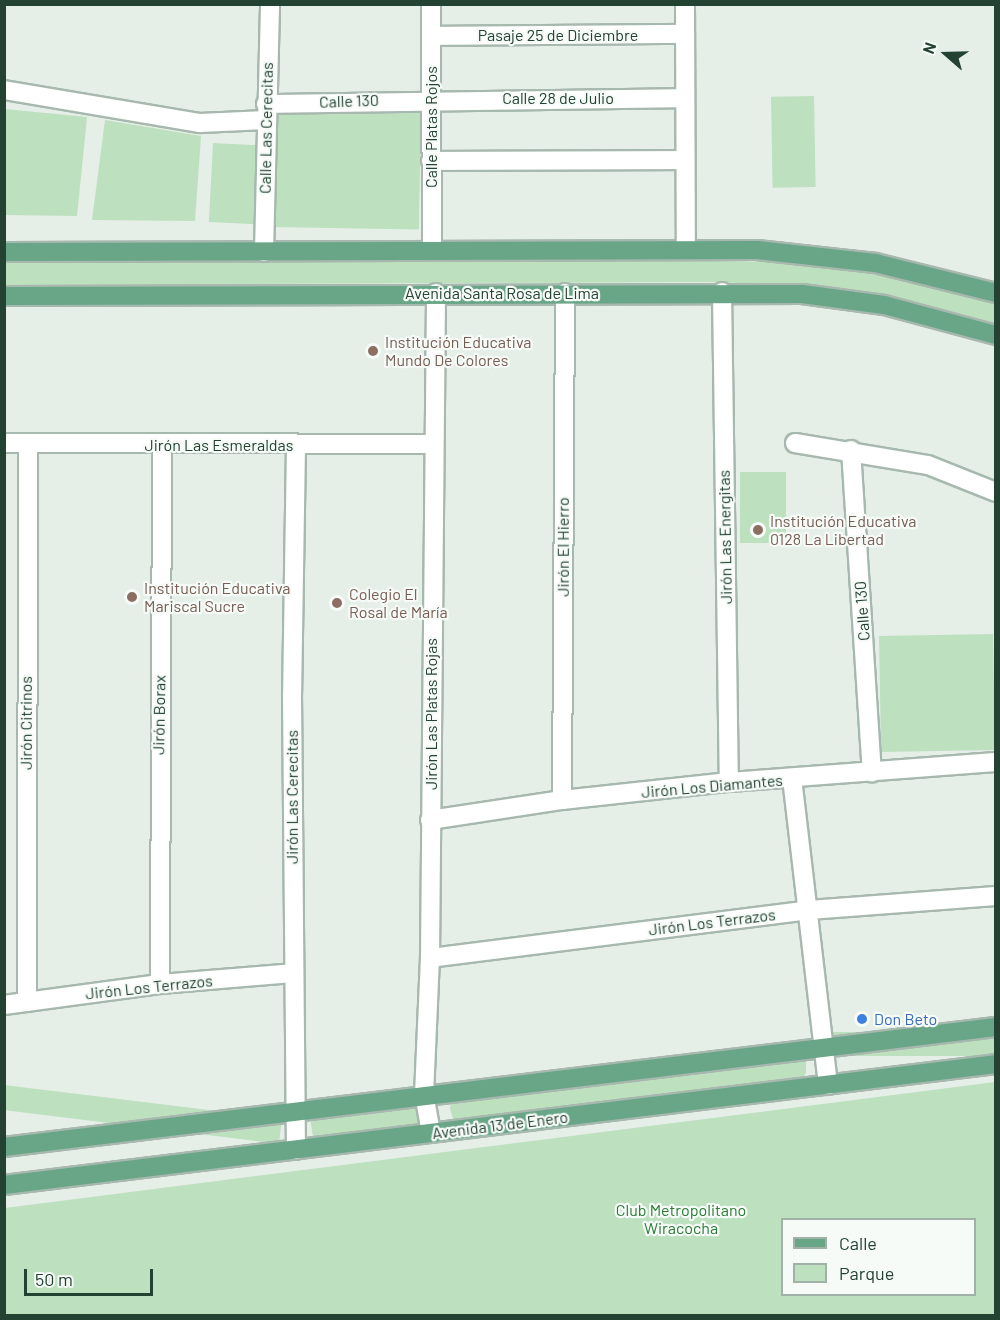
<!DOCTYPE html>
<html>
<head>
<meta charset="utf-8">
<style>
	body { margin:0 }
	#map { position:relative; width:1000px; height:1320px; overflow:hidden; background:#e5efe8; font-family:Barlow,sans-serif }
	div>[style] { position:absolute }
	.green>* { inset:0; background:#bde0bf; transform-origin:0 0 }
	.roads { filter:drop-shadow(2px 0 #a7b8ae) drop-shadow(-2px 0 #a7b8ae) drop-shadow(0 2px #a7b8ae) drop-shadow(0 -2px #a7b8ae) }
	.minor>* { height:18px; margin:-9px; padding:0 9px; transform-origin:9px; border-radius:9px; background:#fff }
	.major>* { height:18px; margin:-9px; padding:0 9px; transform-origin:9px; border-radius:9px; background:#68a687 }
	.dots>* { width:16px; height:16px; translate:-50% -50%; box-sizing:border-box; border:3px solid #f6fbf7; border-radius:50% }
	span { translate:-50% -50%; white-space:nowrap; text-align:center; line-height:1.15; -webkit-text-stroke:4.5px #f6fbf7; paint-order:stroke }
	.street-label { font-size:16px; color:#234232 }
	.education-label { font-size:16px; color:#785e54 }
	.left { translate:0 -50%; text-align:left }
	.shop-label { font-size:16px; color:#366cbe }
	.park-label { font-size:16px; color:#2b7b37 }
	.frame { position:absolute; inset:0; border:6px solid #234232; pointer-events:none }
	.legend { position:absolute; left:781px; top:1218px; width:195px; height:78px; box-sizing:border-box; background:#f6fbf7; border:2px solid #a2b1a8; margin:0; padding:8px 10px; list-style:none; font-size:18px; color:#234232 }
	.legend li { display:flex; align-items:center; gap:12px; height:30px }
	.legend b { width:30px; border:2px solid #a2b1a8 }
	.north { position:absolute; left:916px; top:24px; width:60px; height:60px; -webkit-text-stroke:4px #f6fbf7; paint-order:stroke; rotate:290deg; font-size:16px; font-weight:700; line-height:24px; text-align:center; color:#234232 }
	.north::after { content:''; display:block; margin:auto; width:21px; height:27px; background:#234232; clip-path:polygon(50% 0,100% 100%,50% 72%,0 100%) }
	.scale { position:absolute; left:24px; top:1269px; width:129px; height:27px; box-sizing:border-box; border:3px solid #234232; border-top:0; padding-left:8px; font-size:18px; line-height:21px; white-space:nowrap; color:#234232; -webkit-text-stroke:4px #f6fbf7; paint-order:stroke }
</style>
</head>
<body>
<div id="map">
	<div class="green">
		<div style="left:814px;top:96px;width:91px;height:43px;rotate:89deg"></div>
		<div style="left:274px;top:108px;width:147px;height:119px;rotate:1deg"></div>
		<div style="clip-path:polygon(5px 109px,87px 117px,77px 216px,5px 215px)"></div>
		<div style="clip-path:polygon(105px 120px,201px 136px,195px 221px,92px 220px)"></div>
		<div style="left:213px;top:143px;width:50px;height:79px;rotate:3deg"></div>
		<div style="clip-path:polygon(433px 258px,800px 262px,898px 275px,995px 302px,995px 329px,916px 304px,797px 286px,717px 282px,5px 285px,4px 262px)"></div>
		<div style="left:740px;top:472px;width:46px;height:71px"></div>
		<div style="left:993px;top:634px;width:116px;height:114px;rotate:89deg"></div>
		<div style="left:995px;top:1032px;width:24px;height:163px;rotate:90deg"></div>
		<div style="clip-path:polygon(799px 1056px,806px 1060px,806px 1073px,802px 1079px,460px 1121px,453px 1119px,450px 1108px,452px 1099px)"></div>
		<div style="clip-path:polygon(evenodd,995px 1082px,995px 1315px,5px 1315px,5px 1208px,995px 1082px,782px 1220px,974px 1220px,974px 1294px,782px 1294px,782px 1220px)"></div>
		<div style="left:418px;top:1103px;width:25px;height:109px;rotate:81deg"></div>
		<div style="left:282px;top:1119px;width:25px;height:280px;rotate:97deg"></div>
	</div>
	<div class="roads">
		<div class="minor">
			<div style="left:431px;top:4px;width:246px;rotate:89.8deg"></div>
			<div style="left:685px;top:4px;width:244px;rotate:89.8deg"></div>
			<div style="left:431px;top:36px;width:254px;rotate:-0.5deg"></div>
			<div style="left:4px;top:90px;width:199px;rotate:9.6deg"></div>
			<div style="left:200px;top:123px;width:66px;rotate:-2.6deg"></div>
			<div style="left:266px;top:104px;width:419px;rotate:-0.8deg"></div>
			<div style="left:431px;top:161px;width:254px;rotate:-0.2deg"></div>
			<div style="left:264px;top:252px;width:248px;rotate:-88.6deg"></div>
			<div style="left:722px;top:292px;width:490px;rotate:89.2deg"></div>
			<div style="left:4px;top:443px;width:429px;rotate:0.1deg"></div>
			<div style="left:795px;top:443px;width:135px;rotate:9.4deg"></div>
			<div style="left:928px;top:465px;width:73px;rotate:21.7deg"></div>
			<div style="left:296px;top:445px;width:250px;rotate:90.9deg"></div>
			<div style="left:292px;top:695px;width:455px;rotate:89.5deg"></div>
			<div style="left:851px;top:450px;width:323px;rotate:86.3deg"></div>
			<div style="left:792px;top:778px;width:309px;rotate:83.3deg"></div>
			<div style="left:562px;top:800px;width:507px;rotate:-89.66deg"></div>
			<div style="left:430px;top:820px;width:134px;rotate:-8.6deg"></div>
			<div style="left:562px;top:800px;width:168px;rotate:-6.2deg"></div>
			<div style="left:729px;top:782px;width:268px;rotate:-4.3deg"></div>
			<div style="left:430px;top:958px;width:381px;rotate:-7.2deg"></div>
			<div style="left:808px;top:910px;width:189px;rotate:-4.3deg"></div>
			<div style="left:160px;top:984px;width:538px;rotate:-89.79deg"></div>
			<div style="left:27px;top:1002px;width:558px;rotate:-89.9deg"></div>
			<div style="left:4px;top:1005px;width:157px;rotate:-7.7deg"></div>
			<div style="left:160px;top:984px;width:133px;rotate:-4.7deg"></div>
			<div style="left:431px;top:1133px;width:39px;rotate:-100deg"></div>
			<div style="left:424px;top:1095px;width:137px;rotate:-87.5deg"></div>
			<div style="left:430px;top:958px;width:665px;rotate:-89.48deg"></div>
		</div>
		<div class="major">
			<div style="left:4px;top:252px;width:753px;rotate:-0.15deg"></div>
			<div style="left:757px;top:250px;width:119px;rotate:6.3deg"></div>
			<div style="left:875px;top:263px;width:125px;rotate:13.9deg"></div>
			<div style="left:4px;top:296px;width:798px;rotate:-0.14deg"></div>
			<div style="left:802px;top:294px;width:83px;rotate:7.6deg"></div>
			<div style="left:884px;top:305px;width:116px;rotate:15deg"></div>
			<div style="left:4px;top:1147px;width:999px;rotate:-6.9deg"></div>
			<div style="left:4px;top:1185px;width:999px;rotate:-6.95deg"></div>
		</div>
	</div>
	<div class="dots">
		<div style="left:373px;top:351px;background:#8d6e63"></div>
		<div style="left:758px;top:530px;background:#8d6e63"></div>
		<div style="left:132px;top:597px;background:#8d6e63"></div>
		<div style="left:337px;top:603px;background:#8d6e63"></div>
		<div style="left:862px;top:1019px;background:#3f7fe0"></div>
	</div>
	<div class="street-label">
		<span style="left:558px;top:35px">Pasaje 25 de Diciembre</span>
		<span style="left:558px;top:98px">Calle 28 de Julio</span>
		<span style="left:349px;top:101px;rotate:-2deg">Calle 130</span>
		<span style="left:431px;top:127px;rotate:-90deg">Calle Platas Rojos</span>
		<span style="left:266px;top:128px;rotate:-89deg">Calle Las Cerecitas</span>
		<span style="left:502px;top:293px">Avenida Santa Rosa de Lima</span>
		<span style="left:219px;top:445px">Jirón Las Esmeraldas</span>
		<span style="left:725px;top:537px;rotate:-91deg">Jirón Las Energitas</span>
		<span style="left:563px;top:547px;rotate:-90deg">Jirón El Hierro</span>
		<span style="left:862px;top:611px;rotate:-94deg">Calle 130</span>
		<span style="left:431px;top:714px;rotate:-90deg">Jirón Las Platas Rojas</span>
		<span style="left:159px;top:715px;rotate:-89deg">Jirón Borax</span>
		<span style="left:26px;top:723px;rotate:-90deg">Jirón Citrinos</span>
		<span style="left:712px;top:786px;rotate:-5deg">Jirón Los Diamantes</span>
		<span style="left:292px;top:797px;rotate:-90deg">Jirón Las Cerecitas</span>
		<span style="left:712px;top:922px;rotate:-7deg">Jirón Los Terrazos</span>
		<span style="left:149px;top:987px;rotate:-6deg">Jirón Los Terrazos</span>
		<span style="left:500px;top:1125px;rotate:-7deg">Avenida 13 de Enero</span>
	</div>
	<div class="education-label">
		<span class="left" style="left:385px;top:351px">Institución Educativa<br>Mundo De Colores</span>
		<span class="left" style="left:770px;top:530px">Institución Educativa<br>0128 La Libertad</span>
		<span class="left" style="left:144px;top:597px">Institución Educativa<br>Mariscal Sucre</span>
		<span class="left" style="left:349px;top:603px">Colegio El<br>Rosal de María</span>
	</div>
	<div class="shop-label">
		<span class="left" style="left:874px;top:1019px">Don Beto</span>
	</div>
	<div class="park-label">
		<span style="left:681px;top:1219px">Club Metropolitano<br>Wiracocha</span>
	</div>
	<div class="frame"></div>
	<ul class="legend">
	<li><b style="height:8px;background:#68a687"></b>Calle</li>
	<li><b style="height:16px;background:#bde0bf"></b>Parque</li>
	</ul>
	<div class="north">N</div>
	<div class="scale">50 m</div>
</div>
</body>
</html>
